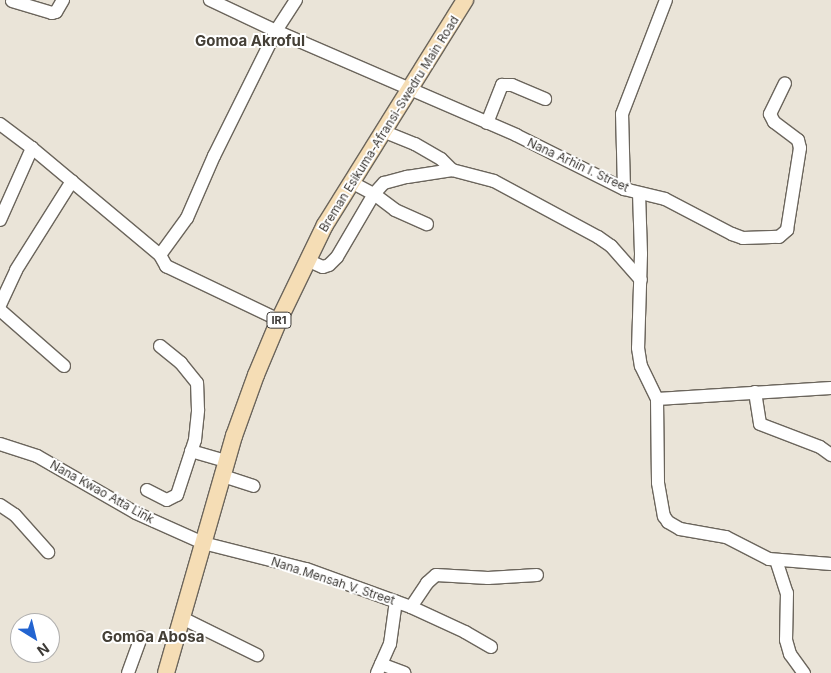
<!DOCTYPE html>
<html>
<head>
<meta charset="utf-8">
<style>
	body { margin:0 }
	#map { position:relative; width:831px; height:673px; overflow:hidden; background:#eae4d8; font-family:Inter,sans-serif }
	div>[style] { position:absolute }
	.roads { filter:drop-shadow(1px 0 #6b655c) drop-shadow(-1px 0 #6b655c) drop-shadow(0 1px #6b655c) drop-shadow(0 -1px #6b655c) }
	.minor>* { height:12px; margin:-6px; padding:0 6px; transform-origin:6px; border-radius:6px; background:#fff }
	.major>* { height:16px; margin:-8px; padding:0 8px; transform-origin:8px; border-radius:8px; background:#f5ddb5 }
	span { translate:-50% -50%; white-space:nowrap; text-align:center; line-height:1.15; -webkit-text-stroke:4px #fff; paint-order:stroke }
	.shield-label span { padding:1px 4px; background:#fff; border:1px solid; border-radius:4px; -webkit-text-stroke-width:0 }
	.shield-label { font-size:11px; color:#3d3a36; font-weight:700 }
	.street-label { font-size:12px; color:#3d3a36 }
	.quarter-label { font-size:15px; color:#443f36; font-weight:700 }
	.north { position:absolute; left:10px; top:613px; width:50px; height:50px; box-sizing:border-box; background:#fff; border:1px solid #b1b0af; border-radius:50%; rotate:144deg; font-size:14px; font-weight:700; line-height:20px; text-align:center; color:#3d3a36 }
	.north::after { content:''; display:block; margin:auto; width:18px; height:22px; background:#2364d0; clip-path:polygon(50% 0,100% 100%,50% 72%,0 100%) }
</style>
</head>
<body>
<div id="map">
	<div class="roads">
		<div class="minor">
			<div style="left:296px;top:0;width:37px;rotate:123deg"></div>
			<div style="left:276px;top:31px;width:262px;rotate:23.4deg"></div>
			<div style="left:516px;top:135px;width:121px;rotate:26.6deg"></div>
			<div style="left:624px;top:189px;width:42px;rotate:13.7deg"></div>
			<div style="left:665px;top:199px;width:76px;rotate:27.6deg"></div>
			<div style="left:732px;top:234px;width:12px;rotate:20deg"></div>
			<div style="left:743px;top:238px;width:36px;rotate:-2deg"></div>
			<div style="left:779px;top:237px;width:11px;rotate:-41deg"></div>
			<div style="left:787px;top:230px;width:83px;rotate:-81deg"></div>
			<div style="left:800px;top:148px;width:8px;rotate:-104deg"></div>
			<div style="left:798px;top:140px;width:30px;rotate:-143deg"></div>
			<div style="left:774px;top:122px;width:9px;rotate:-117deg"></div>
			<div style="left:770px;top:114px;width:34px;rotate:-64deg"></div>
			<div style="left:12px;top:1px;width:42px;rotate:16.7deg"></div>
			<div style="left:52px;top:13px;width:4px;rotate:-14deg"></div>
			<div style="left:56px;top:12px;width:14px;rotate:-60deg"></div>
			<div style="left:487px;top:123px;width:41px;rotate:-68.5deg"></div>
			<div style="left:502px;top:85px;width:10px"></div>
			<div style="left:512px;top:85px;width:36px;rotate:23deg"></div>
			<div style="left:0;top:124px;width:40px;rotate:37deg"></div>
			<div style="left:32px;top:148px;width:167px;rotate:39.9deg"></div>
			<div style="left:160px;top:255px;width:13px;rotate:61deg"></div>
			<div style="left:166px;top:266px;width:125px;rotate:25.5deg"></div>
			<div style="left:385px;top:132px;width:32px;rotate:22deg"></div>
			<div style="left:415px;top:144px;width:30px;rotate:30deg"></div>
			<div style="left:441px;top:159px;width:16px;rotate:45deg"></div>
			<div style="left:452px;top:170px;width:43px;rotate:14.7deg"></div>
			<div style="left:494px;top:181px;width:118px;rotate:28.3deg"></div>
			<div style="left:598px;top:237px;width:16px;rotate:35deg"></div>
			<div style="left:611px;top:246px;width:45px;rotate:48.6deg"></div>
			<div style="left:351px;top:182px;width:26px;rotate:28deg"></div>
			<div style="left:374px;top:194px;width:26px;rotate:37deg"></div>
			<div style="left:395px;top:210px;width:35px;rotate:24deg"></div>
			<div style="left:624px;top:189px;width:75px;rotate:-91.5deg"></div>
			<div style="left:622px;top:114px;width:122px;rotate:-68.9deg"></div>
			<div style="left:639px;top:193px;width:61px;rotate:88.1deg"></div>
			<div style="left:641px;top:254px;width:94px;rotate:91.8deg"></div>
			<div style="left:638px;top:348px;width:18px;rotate:81deg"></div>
			<div style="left:641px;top:366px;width:37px;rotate:64deg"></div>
			<div style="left:657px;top:399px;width:174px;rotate:-3.6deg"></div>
			<div style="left:0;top:220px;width:79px;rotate:-66deg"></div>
			<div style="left:160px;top:255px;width:46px;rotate:-53.9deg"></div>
			<div style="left:187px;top:218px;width:68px;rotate:-66.5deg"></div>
			<div style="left:214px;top:156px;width:140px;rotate:-63.6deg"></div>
			<div style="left:276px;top:31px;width:73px;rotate:-154.8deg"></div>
			<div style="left:307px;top:260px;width:17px;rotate:24deg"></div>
			<div style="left:323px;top:267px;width:6px;rotate:-18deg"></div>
			<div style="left:329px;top:265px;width:11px;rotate:-45deg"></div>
			<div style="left:337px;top:257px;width:73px;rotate:-59.6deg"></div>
			<div style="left:374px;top:194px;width:15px;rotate:-48deg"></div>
			<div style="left:384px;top:183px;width:24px;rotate:-15deg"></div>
			<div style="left:407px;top:177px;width:46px;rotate:-8.8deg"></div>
			<div style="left:0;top:305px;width:38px;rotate:-65deg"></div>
			<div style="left:16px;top:270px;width:105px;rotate:-57.8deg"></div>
			<div style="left:0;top:310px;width:85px;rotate:41.2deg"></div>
			<div style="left:755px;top:392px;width:32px;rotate:81deg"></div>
			<div style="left:760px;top:424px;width:64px;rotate:21deg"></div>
			<div style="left:820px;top:447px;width:14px;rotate:36deg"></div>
			<div style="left:657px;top:399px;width:84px;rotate:89.3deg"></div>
			<div style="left:658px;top:483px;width:34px;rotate:80deg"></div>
			<div style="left:664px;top:516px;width:7px;rotate:56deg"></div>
			<div style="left:668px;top:522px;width:14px;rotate:30deg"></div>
			<div style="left:680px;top:529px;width:47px;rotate:9.9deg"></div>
			<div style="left:726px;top:537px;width:48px;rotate:27.1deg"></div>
			<div style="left:769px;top:559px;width:62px;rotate:4.6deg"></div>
			<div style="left:0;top:444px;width:39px;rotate:18deg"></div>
			<div style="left:37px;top:456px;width:114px;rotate:29.9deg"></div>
			<div style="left:136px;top:513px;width:73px;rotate:24.1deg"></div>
			<div style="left:203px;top:543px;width:106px;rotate:14.2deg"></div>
			<div style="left:306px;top:569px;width:112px;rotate:19.9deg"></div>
			<div style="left:411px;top:607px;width:29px;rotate:-56deg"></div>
			<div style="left:427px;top:583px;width:12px;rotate:-42deg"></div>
			<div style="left:436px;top:575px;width:52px;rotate:3.3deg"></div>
			<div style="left:488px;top:578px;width:49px;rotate:-3.5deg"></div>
			<div style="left:191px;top:451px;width:37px;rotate:16deg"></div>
			<div style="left:223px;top:476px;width:32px;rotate:18deg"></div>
			<div style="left:147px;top:490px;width:22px;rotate:27deg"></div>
			<div style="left:167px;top:500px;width:11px;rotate:-27deg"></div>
			<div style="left:177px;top:495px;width:58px;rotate:-71.9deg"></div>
			<div style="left:195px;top:440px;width:30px;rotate:-84deg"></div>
			<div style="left:198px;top:410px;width:27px;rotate:-92deg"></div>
			<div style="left:197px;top:383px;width:26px;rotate:-129deg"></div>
			<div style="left:181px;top:363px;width:27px;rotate:-141deg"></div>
			<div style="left:0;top:505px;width:18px;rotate:34deg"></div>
			<div style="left:15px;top:515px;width:50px;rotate:48.3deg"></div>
			<div style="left:776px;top:560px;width:35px;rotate:72deg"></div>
			<div style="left:787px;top:593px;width:47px;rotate:91.2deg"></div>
			<div style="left:786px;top:640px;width:15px;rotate:74deg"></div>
			<div style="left:790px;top:654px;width:24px;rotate:54deg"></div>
			<div style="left:411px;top:607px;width:60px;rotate:24.8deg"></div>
			<div style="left:465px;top:632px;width:30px;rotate:30deg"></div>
			<div style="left:182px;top:618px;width:84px;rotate:26.3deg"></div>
			<div style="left:381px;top:664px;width:25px;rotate:21deg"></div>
			<div style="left:128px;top:673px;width:38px;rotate:-70deg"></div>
			<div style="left:377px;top:673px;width:32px;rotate:-66deg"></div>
			<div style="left:390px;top:644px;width:43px;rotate:-82.1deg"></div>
		</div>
		<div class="major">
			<div style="left:166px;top:673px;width:247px;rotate:-74deg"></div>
			<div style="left:234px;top:436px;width:65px;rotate:-70.2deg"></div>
			<div style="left:256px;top:375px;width:60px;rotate:-67.3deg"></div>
			<div style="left:279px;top:320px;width:106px;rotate:-64.2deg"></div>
			<div style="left:325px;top:225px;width:265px;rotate:-58.1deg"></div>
		</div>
	</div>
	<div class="shield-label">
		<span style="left:279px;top:320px">IR1</span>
	</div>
	<div class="street-label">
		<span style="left:389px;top:124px;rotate:-58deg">Breman Esikuma-Afransi-Swedru Main Road</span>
		<span style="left:578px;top:165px;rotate:25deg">Nana Arhin I. Street</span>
		<span style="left:102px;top:492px;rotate:29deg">Nana Kwao Atta Link</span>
		<span style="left:333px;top:581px;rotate:18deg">Nana Mensah V. Street</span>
	</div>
	<div class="quarter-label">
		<span style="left:250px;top:41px">Gomoa Akroful</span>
		<span style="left:153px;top:637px">Gomoa Abosa</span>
	</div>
	<div class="north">N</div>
</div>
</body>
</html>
